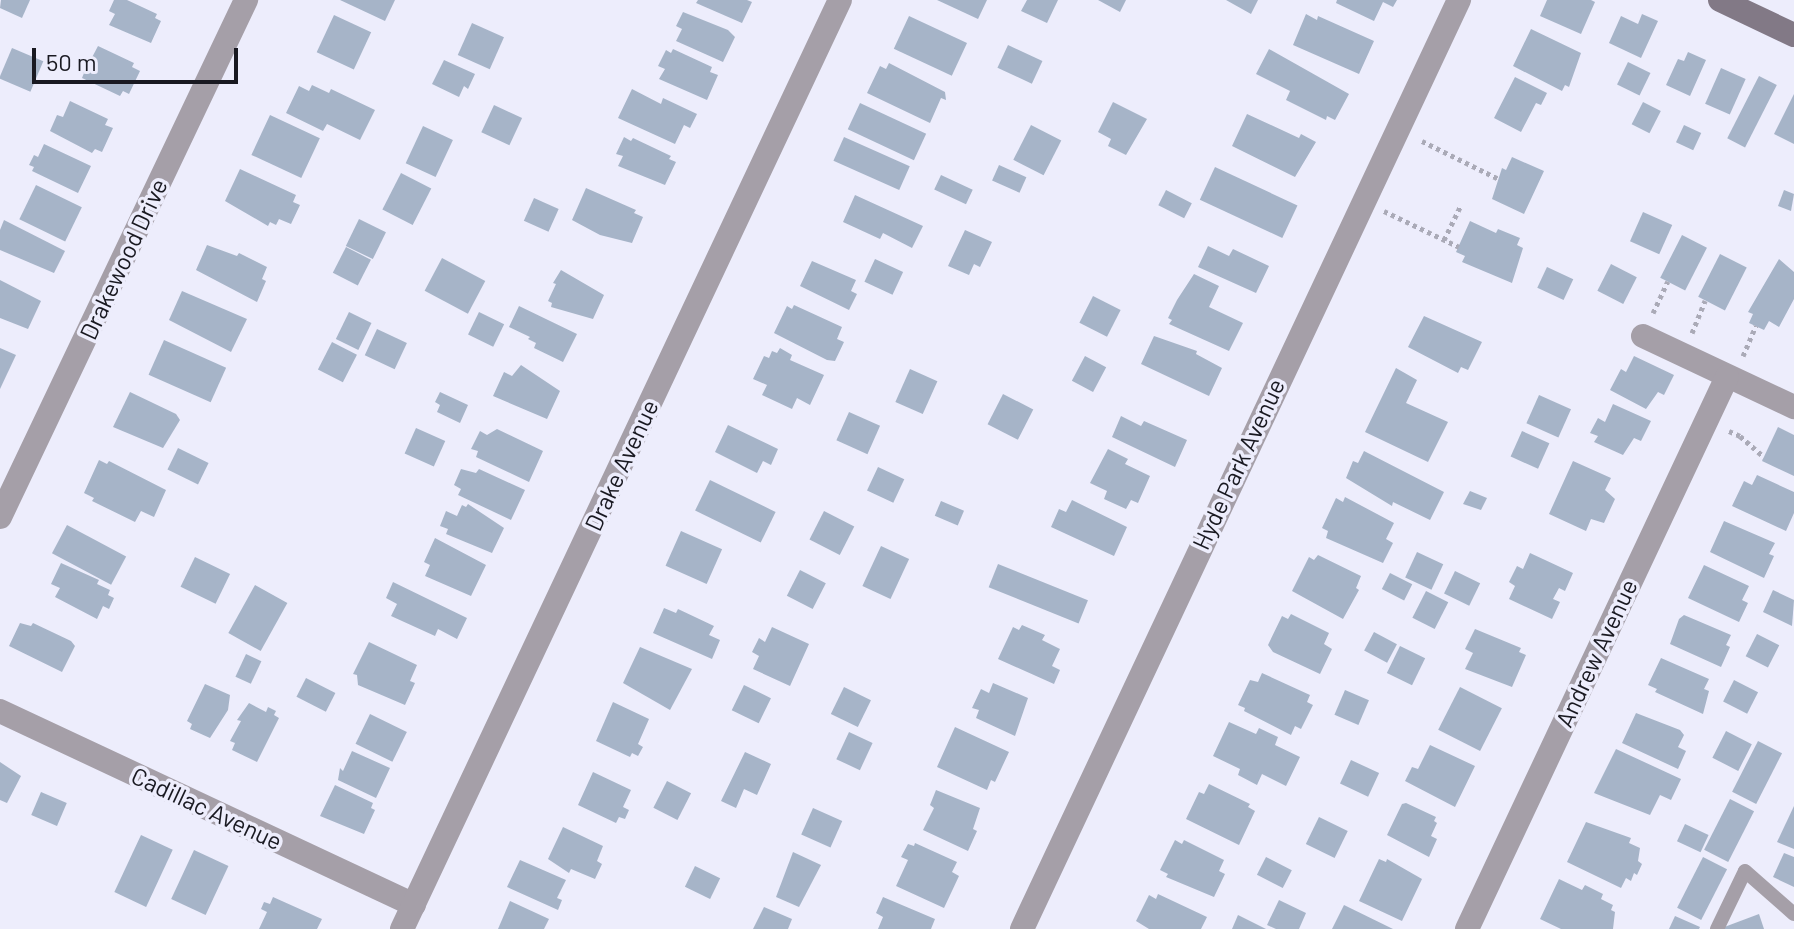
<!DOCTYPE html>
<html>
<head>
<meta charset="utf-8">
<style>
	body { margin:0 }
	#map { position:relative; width:1794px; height:929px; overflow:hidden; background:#ededfc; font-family:Barlow,sans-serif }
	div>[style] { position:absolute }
	.building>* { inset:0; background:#a6b4c8; transform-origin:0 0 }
	.path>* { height:5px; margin-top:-2.5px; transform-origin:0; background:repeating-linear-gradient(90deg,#aaaab7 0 4px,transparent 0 8px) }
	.lane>* { height:14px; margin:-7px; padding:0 7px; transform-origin:7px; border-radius:7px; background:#a59fa8 }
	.street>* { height:24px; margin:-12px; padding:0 12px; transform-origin:12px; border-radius:12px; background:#a59fa8 }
	.secondary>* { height:24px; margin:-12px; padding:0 12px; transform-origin:12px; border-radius:12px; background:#827986 }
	span { translate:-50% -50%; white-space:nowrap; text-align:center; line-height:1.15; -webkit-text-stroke:7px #ededfc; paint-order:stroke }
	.street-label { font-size:24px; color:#191921 }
	.scale { position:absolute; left:32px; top:48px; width:206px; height:36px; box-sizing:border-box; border:4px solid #191921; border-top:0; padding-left:10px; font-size:24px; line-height:28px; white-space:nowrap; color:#191921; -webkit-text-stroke:6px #ededfc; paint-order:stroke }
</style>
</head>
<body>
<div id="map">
	<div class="building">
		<div style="clip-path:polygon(1px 0,30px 0,22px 18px,0 8px)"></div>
		<div style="clip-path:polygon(114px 0,127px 0,157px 14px,155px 18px,161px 21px,151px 43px,109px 25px,115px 14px,109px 11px)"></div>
		<div style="clip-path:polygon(340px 0,395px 0,385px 21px)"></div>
		<div style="clip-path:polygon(698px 0,747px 0,752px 2px,742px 23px,696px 3px)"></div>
		<div style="clip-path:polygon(937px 0,987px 0,978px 19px)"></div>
		<div style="clip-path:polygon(1027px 0,1058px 0,1047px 23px,1021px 11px)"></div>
		<div style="clip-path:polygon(1098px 0,1126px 0,1120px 12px)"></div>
		<div style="clip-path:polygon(1226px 0,1258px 0,1251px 14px)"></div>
		<div style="clip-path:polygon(1337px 0,1397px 0,1393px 7px,1383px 2px,1374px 21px,1336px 3px)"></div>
		<div style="clip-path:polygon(1547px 0,1591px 0,1595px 2px,1581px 34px,1540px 16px)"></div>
		<div style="clip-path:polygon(683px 12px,728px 30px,735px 37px,723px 62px,676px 41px,682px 29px,676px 26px)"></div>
		<div style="clip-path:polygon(1306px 14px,1317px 20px,1318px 16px,1374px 41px,1359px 74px,1293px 45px)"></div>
		<div style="clip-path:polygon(1642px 14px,1658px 21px,1641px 58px,1609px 43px,1621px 16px,1638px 24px)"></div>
		<div style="left:334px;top:15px;width:41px;height:41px;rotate:25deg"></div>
		<div style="left:909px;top:16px;width:64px;height:36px;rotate:25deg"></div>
		<div style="left:472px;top:23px;width:35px;height:35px;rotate:24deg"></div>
		<div style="clip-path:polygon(1531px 29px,1581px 53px,1569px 87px,1565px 85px,1562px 91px,1513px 66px)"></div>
		<div style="left:1008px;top:45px;width:38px;height:25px;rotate:25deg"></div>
		<div style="clip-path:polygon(98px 46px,134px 63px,132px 67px,140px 71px,129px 94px,123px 91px,120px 96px,82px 78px,84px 73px,80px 72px,84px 65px,87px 67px)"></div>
		<div style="left:12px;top:48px;width:34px;height:33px;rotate:23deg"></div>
		<div style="clip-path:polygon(673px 49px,712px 67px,710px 72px,718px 75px,707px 100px,659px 79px,665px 69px,658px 66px,666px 50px,671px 53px)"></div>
		<div style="clip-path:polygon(1269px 49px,1349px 94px,1335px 120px,1327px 116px,1326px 120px,1286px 100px,1290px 91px,1256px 74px)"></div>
		<div style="clip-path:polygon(1688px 52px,1706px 60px,1690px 96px,1666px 85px,1678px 59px,1684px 61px)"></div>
		<div style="clip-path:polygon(444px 60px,475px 74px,468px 89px,464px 86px,459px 97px,432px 84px)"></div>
		<div style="left:1628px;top:62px;width:25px;height:25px;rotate:26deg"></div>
		<div style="clip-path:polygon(889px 63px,945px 92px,946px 100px,941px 98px,930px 123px,867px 93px,880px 66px,886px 69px)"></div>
		<div style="left:1721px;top:68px;width:27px;height:39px;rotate:24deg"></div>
		<div style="left:1759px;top:76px;width:20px;height:70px;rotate:27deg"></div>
		<div style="clip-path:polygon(1515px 77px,1547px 93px,1541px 105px,1536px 103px,1521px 132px,1494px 118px)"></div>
		<div style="clip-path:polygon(312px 85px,329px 93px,331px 89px,375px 110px,360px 140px,327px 124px,323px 131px,286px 113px,299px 86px,309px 91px)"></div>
		<div style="clip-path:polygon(632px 89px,661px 104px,663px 98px,697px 114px,690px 128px,684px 125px,675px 144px,618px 118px)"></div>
		<div style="clip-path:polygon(1794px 94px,1794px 144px,1774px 134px)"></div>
		<div style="clip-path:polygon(70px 101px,108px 119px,105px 125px,113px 128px,102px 152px,95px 149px,92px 153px,50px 131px,57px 115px,63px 117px)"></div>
		<div style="clip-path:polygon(1113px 102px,1147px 119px,1126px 155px,1108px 146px,1111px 139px,1098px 132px)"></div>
		<div style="left:1643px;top:102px;width:20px;height:25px;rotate:27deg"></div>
		<div style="left:860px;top:103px;width:73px;height:29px;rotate:25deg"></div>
		<div style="left:494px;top:105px;width:31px;height:30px;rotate:25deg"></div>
		<div style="clip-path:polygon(1247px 114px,1299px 138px,1301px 134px,1316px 142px,1295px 177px,1232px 146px)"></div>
		<div style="left:270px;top:115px;width:55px;height:44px;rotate:25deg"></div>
		<div style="left:1031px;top:125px;width:34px;height:39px;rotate:27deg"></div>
		<div style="left:1684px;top:125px;width:19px;height:19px;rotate:25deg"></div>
		<div style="left:423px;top:126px;width:33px;height:41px;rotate:25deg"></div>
		<div style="clip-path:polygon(624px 137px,631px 141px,633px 138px,671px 156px,669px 159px,676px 162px,665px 185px,618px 166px,623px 156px,616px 154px)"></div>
		<div style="left:844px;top:137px;width:72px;height:26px;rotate:24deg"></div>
		<div style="clip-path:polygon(44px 144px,91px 166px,78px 193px,32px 171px,34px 167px,29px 165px,34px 155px,38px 157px)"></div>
		<div style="clip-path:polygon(1512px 157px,1544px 171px,1524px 214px,1492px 199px,1502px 168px,1506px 170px)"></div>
		<div style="left:999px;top:165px;width:30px;height:17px;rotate:24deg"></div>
		<div style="left:1215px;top:167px;width:91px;height:36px;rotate:25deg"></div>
		<div style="clip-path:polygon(240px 169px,296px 195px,293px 202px,300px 205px,291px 224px,279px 219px,276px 225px,270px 222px,268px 226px,225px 201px)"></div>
		<div style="left:401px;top:173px;width:34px;height:41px;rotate:27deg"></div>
		<div style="left:941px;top:175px;width:35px;height:16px;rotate:25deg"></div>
		<div style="left:36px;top:185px;width:51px;height:38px;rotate:26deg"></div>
		<div style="clip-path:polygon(586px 188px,636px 210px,634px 213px,643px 217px,632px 243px,600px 235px,572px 220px)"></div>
		<div style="left:1166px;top:190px;width:29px;height:17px;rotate:27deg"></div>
		<div style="clip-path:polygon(1784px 190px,1794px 194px,1791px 211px,1778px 206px)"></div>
		<div style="clip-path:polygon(855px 195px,923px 226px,912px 248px,883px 233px,880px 239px,843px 222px)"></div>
		<div style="left:534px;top:198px;width:27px;height:25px;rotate:24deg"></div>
		<div style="left:1643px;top:212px;width:32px;height:32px;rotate:24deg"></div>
		<div style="left:359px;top:219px;width:30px;height:30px;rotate:26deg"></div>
		<div style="clip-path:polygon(4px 220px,65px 251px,54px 273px,0 250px,0 230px)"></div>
		<div style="clip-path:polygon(1470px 221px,1496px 233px,1498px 229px,1520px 238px,1517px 245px,1523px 248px,1512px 283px,1462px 262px,1465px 256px,1456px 252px)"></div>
		<div style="clip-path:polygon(965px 230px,992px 242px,980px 267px,974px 264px,969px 275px,948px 266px)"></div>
		<div style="left:1682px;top:235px;width:28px;height:48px;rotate:27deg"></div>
		<div style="clip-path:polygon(207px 245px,237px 256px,239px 253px,267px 267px,262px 279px,266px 281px,257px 302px,196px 270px)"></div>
		<div style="clip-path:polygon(1208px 246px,1229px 256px,1233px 249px,1269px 266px,1256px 293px,1198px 267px)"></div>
		<div style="left:346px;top:247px;width:28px;height:29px;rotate:27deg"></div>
		<div style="left:1720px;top:254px;width:30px;height:48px;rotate:27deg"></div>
		<div style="left:442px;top:258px;width:49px;height:37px;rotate:28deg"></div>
		<div style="left:875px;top:259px;width:31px;height:25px;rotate:25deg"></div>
		<div style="clip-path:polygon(1779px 259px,1794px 272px,1794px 299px,1779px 327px,1769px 321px,1764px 330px,1749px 323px,1753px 314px,1748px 312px)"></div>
		<div style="clip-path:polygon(812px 261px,856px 280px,851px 291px,857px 294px,849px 310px,800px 286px)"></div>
		<div style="left:1611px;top:264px;width:29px;height:30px;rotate:27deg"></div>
		<div style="left:1547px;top:267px;width:29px;height:23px;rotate:25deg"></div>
		<div style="clip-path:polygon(561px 270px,604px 295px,593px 319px,551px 307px,552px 303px,548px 301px,556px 284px,553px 283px)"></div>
		<div style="clip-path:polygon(1194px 274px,1219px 286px,1209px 307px,1243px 323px,1229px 351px,1169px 324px,1172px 320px,1168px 318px,1177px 300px)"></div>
		<div style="clip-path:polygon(0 280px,41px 301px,28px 329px,0 318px)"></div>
		<div style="clip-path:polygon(182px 291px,247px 319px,231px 352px,169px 320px)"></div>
		<div style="left:1093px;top:296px;width:31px;height:30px;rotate:27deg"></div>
		<div style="clip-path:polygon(794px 305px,842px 327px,837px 339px,844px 342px,835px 361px,827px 360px,774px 333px,787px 306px,792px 309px)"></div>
		<div style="clip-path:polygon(519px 306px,577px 334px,563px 362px,534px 348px,536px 343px,528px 339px,530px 337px,509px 327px)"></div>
		<div style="left:349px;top:312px;width:25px;height:30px;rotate:26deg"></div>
		<div style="left:479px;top:312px;width:28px;height:25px;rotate:26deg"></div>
		<div style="clip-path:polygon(1424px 316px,1482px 342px,1468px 370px,1461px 367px,1458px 373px,1408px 347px)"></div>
		<div style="left:377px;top:329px;width:33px;height:29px;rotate:25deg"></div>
		<div style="clip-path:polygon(1154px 336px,1197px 351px,1196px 354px,1222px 368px,1209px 396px,1141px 364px)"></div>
		<div style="left:164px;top:340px;width:68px;height:38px;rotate:24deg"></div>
		<div style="left:332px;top:342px;width:28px;height:31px;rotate:27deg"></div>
		<div style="clip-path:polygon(0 348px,16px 355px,0 389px)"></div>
		<div style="clip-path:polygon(780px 348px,792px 355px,790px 360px,824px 375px,810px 405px,797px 398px,792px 409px,762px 395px,767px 385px,753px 379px,764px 356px,769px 358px,772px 351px,777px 353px)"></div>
		<div style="left:1085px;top:356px;width:24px;height:28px;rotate:28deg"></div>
		<div style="clip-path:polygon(1634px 356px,1674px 375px,1664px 395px,1658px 392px,1646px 409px,1610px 390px,1621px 369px,1626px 372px)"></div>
		<div style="clip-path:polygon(521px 365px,560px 391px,547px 419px,493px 396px,504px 372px,512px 376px)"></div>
		<div style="clip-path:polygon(1396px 368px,1417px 380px,1406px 403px,1448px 422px,1428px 462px,1365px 432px)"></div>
		<div style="left:910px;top:369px;width:30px;height:36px;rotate:24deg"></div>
		<div style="clip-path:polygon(130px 392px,176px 414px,180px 420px,163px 448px,113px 427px)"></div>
		<div style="clip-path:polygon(440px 392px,468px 405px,460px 423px,437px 412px,440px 405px,435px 402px)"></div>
		<div style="left:1003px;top:394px;width:34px;height:34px;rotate:27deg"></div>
		<div style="left:1539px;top:395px;width:35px;height:31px;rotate:24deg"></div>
		<div style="clip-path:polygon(1613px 404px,1651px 421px,1641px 441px,1634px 438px,1623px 455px,1594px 442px,1598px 436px,1590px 433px,1598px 418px,1605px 422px)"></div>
		<div style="left:849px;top:412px;width:34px;height:31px;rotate:24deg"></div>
		<div style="clip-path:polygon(1121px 416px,1141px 426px,1144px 421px,1187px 440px,1175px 467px,1112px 437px)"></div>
		<div style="clip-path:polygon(728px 425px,778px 449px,771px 465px,763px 461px,757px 473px,715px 452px)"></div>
		<div style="clip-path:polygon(1778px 427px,1794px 435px,1794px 476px,1762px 461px)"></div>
		<div style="left:416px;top:428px;width:32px;height:28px;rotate:24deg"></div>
		<div style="clip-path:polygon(497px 429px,543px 451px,529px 482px,476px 457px,478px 451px,471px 449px,480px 431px,487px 435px)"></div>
		<div style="left:1522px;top:431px;width:30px;height:28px;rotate:24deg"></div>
		<div style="left:178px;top:448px;width:34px;height:24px;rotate:26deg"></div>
		<div style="clip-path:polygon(1108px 449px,1128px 459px,1125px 464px,1150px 476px,1138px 503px,1131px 500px,1126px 509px,1104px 499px,1107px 491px,1090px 483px)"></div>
		<div style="clip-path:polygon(1364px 451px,1444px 492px,1430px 520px,1393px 502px,1392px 506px,1346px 478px,1353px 461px,1358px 463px)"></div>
		<div style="clip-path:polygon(99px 460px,107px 464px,109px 461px,166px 490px,154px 517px,141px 511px,135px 522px,92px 501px,94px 498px,84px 493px)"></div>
		<div style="clip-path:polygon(1573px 461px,1611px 478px,1605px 490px,1615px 499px,1604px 523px,1591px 519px,1586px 531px,1549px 514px)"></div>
		<div style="left:878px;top:467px;width:29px;height:26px;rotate:25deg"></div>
		<div style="clip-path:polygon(461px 469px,476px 473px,479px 469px,525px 490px,511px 520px,458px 495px,461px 489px,454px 485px)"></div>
		<div style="clip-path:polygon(1757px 475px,1794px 492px,1794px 513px,1786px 531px,1732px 506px,1744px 481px,1752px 485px)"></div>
		<div style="left:710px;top:480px;width:73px;height:34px;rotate:26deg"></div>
		<div style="clip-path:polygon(1470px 491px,1487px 498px,1481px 510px,1463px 504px)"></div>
		<div style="clip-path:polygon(1345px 497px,1394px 523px,1386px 539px,1393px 543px,1383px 563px,1326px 538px,1328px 531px,1322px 528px,1336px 498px,1343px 502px)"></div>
		<div style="clip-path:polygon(1072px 500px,1127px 527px,1114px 556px,1051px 527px,1059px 509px,1066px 512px)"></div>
		<div style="left:941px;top:501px;width:25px;height:16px;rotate:23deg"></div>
		<div style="clip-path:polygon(468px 504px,504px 528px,492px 553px,446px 534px,448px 529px,440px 526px,446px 511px,457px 516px,462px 505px,466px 507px)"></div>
		<div style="left:824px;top:511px;width:34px;height:32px;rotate:27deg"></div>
		<div style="clip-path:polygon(1724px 521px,1775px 543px,1769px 554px,1774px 556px,1764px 578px,1710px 552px)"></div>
		<div style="left:67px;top:525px;width:67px;height:32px;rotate:28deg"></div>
		<div style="left:681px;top:531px;width:45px;height:38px;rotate:24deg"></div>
		<div style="clip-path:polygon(435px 538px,486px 565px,471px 596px,425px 576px,430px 565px,424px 562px)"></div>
		<div style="left:881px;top:546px;width:31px;height:44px;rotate:25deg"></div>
		<div style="left:1417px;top:552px;width:29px;height:28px;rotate:25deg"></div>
		<div style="clip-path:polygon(1530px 553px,1573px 573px,1565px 591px,1559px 588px,1553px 599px,1560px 602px,1552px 619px,1509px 599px,1515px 586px,1509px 582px,1517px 566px,1523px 569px)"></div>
		<div style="clip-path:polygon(1318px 555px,1361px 576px,1356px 588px,1359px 590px,1343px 619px,1292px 591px,1309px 557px,1314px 560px)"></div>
		<div style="left:195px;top:557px;width:39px;height:33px;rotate:26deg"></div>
		<div style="clip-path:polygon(61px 563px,99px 580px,97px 584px,110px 590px,108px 595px,114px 598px,109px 609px,103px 606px,97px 619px,55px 597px,60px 588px,51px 584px)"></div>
		<div style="left:998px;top:564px;width:97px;height:25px;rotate:22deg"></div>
		<div style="clip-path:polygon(1704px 565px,1749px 586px,1742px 600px,1748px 603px,1739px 622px,1688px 598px)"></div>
		<div style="left:800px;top:570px;width:29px;height:29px;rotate:27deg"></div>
		<div style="left:1455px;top:571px;width:28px;height:25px;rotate:26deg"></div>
		<div style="left:1390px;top:573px;width:25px;height:18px;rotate:27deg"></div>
		<div style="clip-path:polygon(393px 582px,467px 618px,457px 639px,438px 629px,435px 636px,391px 616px,397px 604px,386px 598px)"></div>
		<div style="left:255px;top:585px;width:37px;height:55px;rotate:29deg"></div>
		<div style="clip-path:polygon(1773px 590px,1794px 600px,1792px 626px,1763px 612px)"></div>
		<div style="left:1426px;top:591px;width:25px;height:30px;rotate:27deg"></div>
		<div style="clip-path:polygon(664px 608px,676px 613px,678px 609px,714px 626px,709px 635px,720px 640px,712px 659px,653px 633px)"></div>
		<div style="clip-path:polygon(1291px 614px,1329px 633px,1324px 644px,1332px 649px,1320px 674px,1273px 652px,1268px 645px,1282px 616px,1288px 619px)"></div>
		<div style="clip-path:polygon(1684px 615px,1731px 635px,1726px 645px,1730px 647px,1721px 667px,1670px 644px,1679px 619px)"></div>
		<div style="clip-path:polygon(20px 623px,31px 626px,33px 623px,71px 641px,75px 646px,62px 672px,9px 646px)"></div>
		<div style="clip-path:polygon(1022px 625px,1045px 635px,1042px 640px,1060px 649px,1052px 666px,1060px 670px,1054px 684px,998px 659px,1013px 627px,1019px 630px)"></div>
		<div style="clip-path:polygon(772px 627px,809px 644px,790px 686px,753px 669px,759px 656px,752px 652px,759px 638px,765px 642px)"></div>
		<div style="clip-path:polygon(1475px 629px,1521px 648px,1519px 652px,1526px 655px,1512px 687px,1465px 669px,1473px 653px,1465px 649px)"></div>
		<div style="left:1374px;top:632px;width:26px;height:21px;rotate:28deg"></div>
		<div style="left:1757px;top:634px;width:25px;height:25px;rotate:27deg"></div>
		<div style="clip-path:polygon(369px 642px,417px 665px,410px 681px,415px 683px,405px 705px,358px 685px,357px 675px,353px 674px)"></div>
		<div style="left:1400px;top:646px;width:28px;height:30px;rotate:26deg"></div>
		<div style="clip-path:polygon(640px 647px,692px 669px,670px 710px,623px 683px)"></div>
		<div style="left:246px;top:654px;width:17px;height:25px;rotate:25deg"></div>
		<div style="clip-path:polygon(1661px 658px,1709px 679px,1704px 689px,1709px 691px,1703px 714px,1655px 692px,1657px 689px,1648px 685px)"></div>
		<div style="clip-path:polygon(1262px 673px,1310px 695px,1307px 702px,1313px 705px,1301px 729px,1295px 726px,1291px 735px,1244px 711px,1245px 708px,1238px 705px,1250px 680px,1258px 682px)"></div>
		<div style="left:306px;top:678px;width:33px;height:21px;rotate:27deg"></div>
		<div style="left:1734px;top:680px;width:27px;height:24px;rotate:27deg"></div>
		<div style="clip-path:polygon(993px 683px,1028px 698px,1015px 736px,976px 718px,979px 710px,972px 708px,981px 689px,989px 693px)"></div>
		<div style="clip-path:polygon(205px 684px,230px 695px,228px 710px,210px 738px,190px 729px,192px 724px,187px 721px)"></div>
		<div style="left:744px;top:685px;width:30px;height:28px;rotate:26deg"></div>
		<div style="left:844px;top:687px;width:30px;height:30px;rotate:26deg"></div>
		<div style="left:1460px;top:687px;width:47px;height:48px;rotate:27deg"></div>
		<div style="left:1345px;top:690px;width:26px;height:27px;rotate:23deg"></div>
		<div style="clip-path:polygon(613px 702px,649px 719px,638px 744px,643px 747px,638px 756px,632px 753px,630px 757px,596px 741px)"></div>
		<div style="clip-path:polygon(249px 703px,266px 712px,268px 707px,276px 711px,274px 715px,279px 718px,257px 762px,232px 750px,235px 743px,230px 741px,241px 721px,237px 720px)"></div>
		<div style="clip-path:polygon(1636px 713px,1680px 730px,1684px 735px,1678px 747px,1686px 751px,1678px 769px,1622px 743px)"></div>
		<div style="left:370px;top:714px;width:41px;height:33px;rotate:26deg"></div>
		<div style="clip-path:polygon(1229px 722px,1256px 734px,1259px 728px,1278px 737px,1275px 745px,1300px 757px,1286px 786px,1262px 774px,1257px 785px,1238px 775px,1240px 769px,1213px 756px)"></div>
		<div style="clip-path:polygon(955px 727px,1009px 752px,995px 782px,991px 780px,987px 790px,937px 767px)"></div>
		<div style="left:1726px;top:731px;width:29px;height:30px;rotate:27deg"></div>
		<div style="left:849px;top:732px;width:26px;height:30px;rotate:25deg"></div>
		<div style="left:1758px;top:741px;width:27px;height:57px;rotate:27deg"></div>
		<div style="clip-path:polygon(1430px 745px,1475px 766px,1455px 807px,1405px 781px,1412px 767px,1418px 769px)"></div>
		<div style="clip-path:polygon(1616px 749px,1681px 779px,1671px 800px,1660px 795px,1650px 815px,1594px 793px)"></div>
		<div style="clip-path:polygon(352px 751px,390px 768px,376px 798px,338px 780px,340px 768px,343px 771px)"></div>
		<div style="clip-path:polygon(745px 752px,771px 764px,757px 795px,744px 789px,736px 808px,721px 801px)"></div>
		<div style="left:1351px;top:760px;width:31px;height:26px;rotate:25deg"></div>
		<div style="clip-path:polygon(0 762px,21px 776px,7px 803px,0 800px)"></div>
		<div style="clip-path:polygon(593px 772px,631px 790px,623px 807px,629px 810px,625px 819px,619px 817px,616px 823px,578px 805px)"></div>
		<div style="left:667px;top:781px;width:27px;height:30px;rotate:27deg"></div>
		<div style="clip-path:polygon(1209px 784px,1250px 804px,1248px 807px,1255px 811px,1239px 845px,1186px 819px,1199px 792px,1204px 794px)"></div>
		<div style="clip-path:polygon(335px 785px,373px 803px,371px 808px,375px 810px,364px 834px,320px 816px)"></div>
		<div style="clip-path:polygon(936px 790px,980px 808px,973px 829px,977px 831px,968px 851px,923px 830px,934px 808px,930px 805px)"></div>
		<div style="left:41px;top:792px;width:28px;height:25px;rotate:23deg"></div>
		<div style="left:1730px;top:799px;width:27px;height:57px;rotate:27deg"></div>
		<div style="clip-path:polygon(1406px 803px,1436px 817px,1434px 821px,1437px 823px,1431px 836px,1437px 839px,1429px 857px,1387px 835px,1402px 804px)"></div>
		<div style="clip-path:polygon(1794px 806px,1794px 849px,1777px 842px)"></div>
		<div style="left:813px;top:808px;width:32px;height:29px;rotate:24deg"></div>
		<div style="left:1319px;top:817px;width:32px;height:30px;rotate:26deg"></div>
		<div style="clip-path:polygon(1586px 822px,1631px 838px,1629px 843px,1640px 848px,1638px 861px,1642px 864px,1637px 875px,1634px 873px,1631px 881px,1626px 878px,1621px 888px,1567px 862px)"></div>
		<div style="left:1685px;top:824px;width:26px;height:19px;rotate:25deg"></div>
		<div style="clip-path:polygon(563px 827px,603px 846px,597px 861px,602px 864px,595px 879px,571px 869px,569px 873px,548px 859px)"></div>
		<div style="left:141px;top:835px;width:35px;height:63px;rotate:25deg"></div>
		<div style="clip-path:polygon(1175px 840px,1182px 844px,1184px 840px,1224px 860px,1219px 871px,1225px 874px,1214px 897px,1166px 877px,1168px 874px,1160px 870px)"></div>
		<div style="clip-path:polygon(915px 843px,957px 862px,952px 872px,959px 876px,944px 908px,896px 886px,908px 860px,901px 857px,908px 844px,914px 846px)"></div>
		<div style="left:194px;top:850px;width:38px;height:54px;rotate:25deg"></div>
		<div style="clip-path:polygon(793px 852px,821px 865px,799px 907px,776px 897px)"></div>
		<div style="clip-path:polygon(1784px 853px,1794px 857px,1794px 887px,1773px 877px)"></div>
		<div style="left:1266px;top:857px;width:29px;height:20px;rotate:27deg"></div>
		<div style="left:1703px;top:857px;width:27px;height:57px;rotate:27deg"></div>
		<div style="clip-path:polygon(1379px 859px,1386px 862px,1387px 859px,1422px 879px,1402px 921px,1359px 901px)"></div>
		<div style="clip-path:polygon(520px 860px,566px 880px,557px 898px,562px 900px,558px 910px,507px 887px)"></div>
		<div style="left:695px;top:866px;width:28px;height:23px;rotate:26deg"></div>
		<div style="clip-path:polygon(1559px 879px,1582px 890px,1585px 885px,1603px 894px,1601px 899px,1613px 905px,1611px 910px,1615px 912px,1613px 929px,1561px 929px,1540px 919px)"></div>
		<div style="clip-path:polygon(1158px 894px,1207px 917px,1201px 929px,1149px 929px,1136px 921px,1149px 895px,1156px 899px)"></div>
		<div style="clip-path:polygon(273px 897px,322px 919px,317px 929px,259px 929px,267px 912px,261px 909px,264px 902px,270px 904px)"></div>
		<div style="clip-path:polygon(883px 897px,935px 919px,931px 929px,878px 929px,883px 917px,876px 913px)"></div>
		<div style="clip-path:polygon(1279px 900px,1306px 913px,1299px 929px,1276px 929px,1267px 925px)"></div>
		<div style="clip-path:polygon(510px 901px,549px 919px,544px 929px,498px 929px)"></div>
		<div style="clip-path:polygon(1344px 905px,1393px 929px,1332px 929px)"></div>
		<div style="clip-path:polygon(764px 907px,792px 919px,788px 929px,753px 929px)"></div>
		<div style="clip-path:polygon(1759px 914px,1764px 929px,1719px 929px)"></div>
		<div style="clip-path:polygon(1238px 915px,1266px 929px,1232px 929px)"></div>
		<div style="clip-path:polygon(1675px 916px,1700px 927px,1699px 929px,1669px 929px)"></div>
	</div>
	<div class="path">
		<div style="left:1422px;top:141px;width:84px;rotate:26.3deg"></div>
		<div style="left:1384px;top:211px;width:83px;rotate:25.6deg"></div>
		<div style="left:1444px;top:240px;width:39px;rotate:-64deg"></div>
		<div style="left:1653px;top:313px;width:35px;rotate:-65deg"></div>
		<div style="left:1692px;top:333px;width:35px;rotate:-68deg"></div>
		<div style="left:1743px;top:356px;width:33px;rotate:-67deg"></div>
		<div style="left:1729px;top:431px;width:12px;rotate:24deg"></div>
		<div style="left:1740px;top:436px;width:32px;rotate:41deg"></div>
	</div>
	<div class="lane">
		<div style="left:1717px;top:929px;width:64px;rotate:-64.2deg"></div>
		<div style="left:1745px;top:871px;width:65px;rotate:41.3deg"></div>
	</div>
	<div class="street">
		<div style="left:1643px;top:336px;width:167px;rotate:25.2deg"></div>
		<div style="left:0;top:517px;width:573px;rotate:-64.55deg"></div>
		<div style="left:0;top:711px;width:457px;rotate:25.1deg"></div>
		<div style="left:402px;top:929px;width:1027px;rotate:-64.76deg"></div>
		<div style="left:1022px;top:929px;width:1027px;rotate:-64.81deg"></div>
		<div style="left:1467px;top:929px;width:610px;rotate:-64.78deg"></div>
	</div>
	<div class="secondary">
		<div style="left:1720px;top:0;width:82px;rotate:25.3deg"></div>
	</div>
	<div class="street-label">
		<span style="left:123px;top:259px;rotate:-65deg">Drakewood Drive</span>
		<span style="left:1238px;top:464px;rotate:-65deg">Hyde Park Avenue</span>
		<span style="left:621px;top:465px;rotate:-65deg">Drake Avenue</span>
		<span style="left:1596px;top:653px;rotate:-65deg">Andrew Avenue</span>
		<span style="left:207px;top:808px;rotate:25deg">Cadillac Avenue</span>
	</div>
	<div class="scale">50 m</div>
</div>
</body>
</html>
